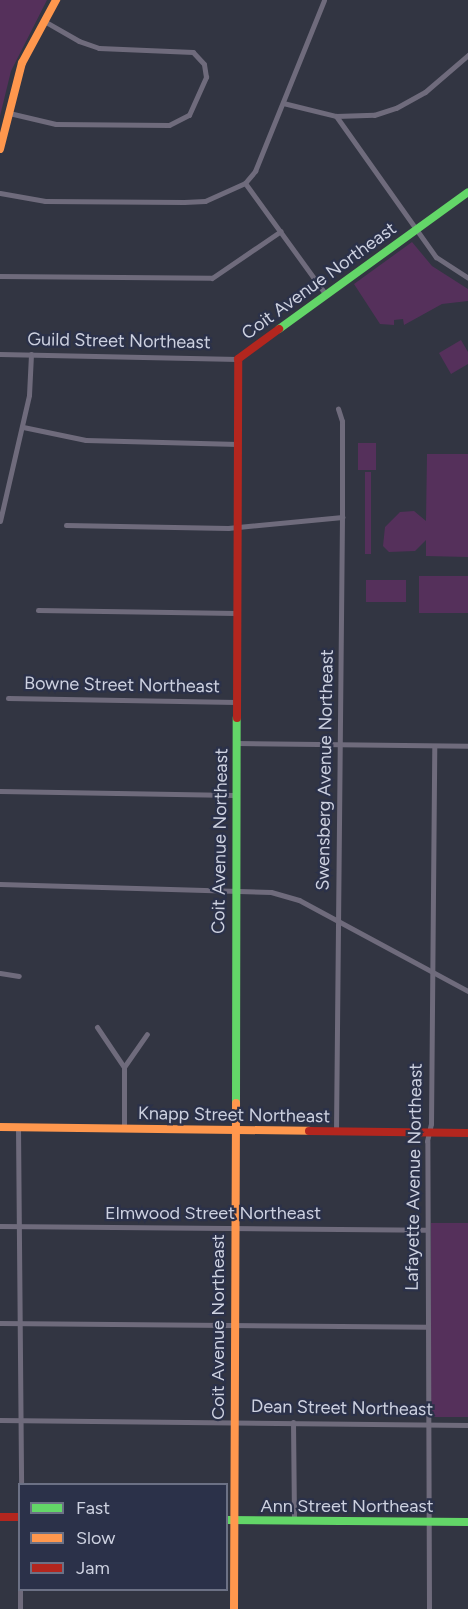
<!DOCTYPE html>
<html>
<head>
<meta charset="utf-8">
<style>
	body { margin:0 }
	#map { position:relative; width:468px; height:1609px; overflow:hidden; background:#323542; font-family:Figtree,sans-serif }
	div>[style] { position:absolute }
	.green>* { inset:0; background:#55305b; transform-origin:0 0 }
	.street>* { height:5px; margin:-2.5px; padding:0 2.5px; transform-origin:2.5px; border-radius:2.5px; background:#6f6b7c }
	.fast>* { height:8px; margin:-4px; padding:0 4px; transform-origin:4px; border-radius:4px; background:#63d668 }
	.slow>* { height:8px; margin:-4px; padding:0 4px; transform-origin:4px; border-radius:4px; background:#ff974d }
	.jam>* { height:8px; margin:-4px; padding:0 4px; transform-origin:4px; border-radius:4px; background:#b3261e }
	span { translate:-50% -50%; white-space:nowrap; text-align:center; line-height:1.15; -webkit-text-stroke:4.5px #2b3149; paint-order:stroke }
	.street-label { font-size:18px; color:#cdd1e0 }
	.legend { position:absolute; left:18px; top:1483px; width:210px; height:108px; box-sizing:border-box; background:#2b3149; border:2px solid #6c7185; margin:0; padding:8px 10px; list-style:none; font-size:18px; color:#cdd1e0 }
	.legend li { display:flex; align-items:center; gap:12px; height:30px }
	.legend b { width:30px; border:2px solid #6c7185 }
</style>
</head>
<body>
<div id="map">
	<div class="green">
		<div style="clip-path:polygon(0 0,47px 0,11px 71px,0 116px)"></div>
		<div style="clip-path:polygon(412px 242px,432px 266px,468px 289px,468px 301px,442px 304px,404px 325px,403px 319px,394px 320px,394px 325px,380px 324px,354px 284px)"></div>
		<div style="clip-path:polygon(461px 340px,468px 352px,468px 364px,451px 374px,439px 353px)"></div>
		<div style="left:358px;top:443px;width:18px;height:27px"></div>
		<div style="clip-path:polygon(427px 454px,468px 454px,468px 557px,426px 556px,426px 540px,415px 551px,389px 552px,383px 546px,385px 527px,400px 512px,414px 511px,426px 521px)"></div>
		<div style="left:365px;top:472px;width:6px;height:82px"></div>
		<div style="left:419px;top:576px;width:49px;height:37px"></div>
		<div style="left:366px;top:580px;width:40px;height:22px"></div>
		<div style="left:431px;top:1223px;width:37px;height:194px"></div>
	</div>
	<div class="street">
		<div style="left:283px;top:103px;width:55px;rotate:13.8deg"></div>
		<div style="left:336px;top:116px;width:38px;rotate:-2deg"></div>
		<div style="left:374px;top:115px;width:23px;rotate:-18deg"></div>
		<div style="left:396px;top:108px;width:33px;rotate:-29deg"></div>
		<div style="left:425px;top:92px;width:57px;rotate:-40.7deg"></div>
		<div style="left:9px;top:113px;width:48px;rotate:13.2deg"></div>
		<div style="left:56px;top:124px;width:113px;rotate:0.5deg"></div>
		<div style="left:169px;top:125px;width:22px;rotate:-27deg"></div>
		<div style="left:189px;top:115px;width:42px;rotate:-65.9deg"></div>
		<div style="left:206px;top:77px;width:13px;rotate:-99deg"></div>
		<div style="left:204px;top:64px;width:16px;rotate:-133deg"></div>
		<div style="left:193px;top:52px;width:94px;rotate:-177.6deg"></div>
		<div style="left:99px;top:48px;width:21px;rotate:-161deg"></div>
		<div style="left:79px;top:41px;width:40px;rotate:-150.3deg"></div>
		<div style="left:336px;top:116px;width:173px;rotate:54.7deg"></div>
		<div style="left:436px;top:257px;width:38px;rotate:33deg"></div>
		<div style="left:245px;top:183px;width:138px;rotate:54.1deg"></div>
		<div style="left:0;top:193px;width:46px;rotate:10.1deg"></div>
		<div style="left:45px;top:201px;width:139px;rotate:0.4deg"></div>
		<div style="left:184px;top:202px;width:21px;rotate:-3deg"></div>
		<div style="left:205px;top:201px;width:44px;rotate:-24.2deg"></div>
		<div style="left:245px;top:183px;width:16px;rotate:-50deg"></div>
		<div style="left:255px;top:171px;width:184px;rotate:-68deg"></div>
		<div style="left:0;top:276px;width:212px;rotate:0.5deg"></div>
		<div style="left:212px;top:278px;width:83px;rotate:-34.3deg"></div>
		<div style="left:0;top:354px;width:238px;rotate:1.2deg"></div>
		<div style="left:23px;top:427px;width:64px;rotate:11.7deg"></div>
		<div style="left:86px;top:440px;width:152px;rotate:1.5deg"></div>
		<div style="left:0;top:521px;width:129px;rotate:-77deg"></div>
		<div style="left:29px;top:395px;width:41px;rotate:-87.2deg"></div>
		<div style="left:66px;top:525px;width:162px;rotate:1.1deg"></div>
		<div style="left:228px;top:528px;width:115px;rotate:-5.5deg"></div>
		<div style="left:38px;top:610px;width:198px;rotate:0.9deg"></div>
		<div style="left:8px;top:698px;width:228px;rotate:1deg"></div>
		<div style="left:236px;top:743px;width:232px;rotate:0.7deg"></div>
		<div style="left:0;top:791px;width:234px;rotate:1deg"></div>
		<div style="left:0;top:884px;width:271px;rotate:1.7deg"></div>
		<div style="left:271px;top:892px;width:29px;rotate:16deg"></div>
		<div style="left:299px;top:900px;width:192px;rotate:28.3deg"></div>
		<div style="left:0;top:973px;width:19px;rotate:9deg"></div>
		<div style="left:97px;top:1027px;width:48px;rotate:56deg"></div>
		<div style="left:124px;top:1067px;width:61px;rotate:90deg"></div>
		<div style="left:124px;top:1067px;width:40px;rotate:-55.1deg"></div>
		<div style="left:18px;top:1127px;width:357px;rotate:89.5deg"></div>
		<div style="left:336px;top:1131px;width:614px;rotate:-89.44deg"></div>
		<div style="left:342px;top:517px;width:96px;rotate:-90deg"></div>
		<div style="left:342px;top:421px;width:13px;rotate:-108deg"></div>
		<div style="left:0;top:1226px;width:426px;rotate:0.5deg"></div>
		<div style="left:0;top:1323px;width:427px;rotate:0.5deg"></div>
		<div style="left:0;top:1420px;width:468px;rotate:0.6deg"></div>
		<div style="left:293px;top:1422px;width:98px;rotate:89.4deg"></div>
		<div style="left:20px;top:1609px;width:19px;rotate:-90deg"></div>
		<div style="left:429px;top:1609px;width:468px;rotate:-90.2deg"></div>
		<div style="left:427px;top:1141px;width:17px;rotate:-77deg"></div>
		<div style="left:431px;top:1124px;width:378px;rotate:-89.5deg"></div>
	</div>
	<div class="fast">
		<div style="left:279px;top:329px;width:233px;rotate:-35.9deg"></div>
		<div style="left:236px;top:1103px;width:385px;rotate:-89.9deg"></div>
		<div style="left:226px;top:1520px;width:242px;rotate:0.5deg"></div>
	</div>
	<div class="slow">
		<div style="left:0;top:149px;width:89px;rotate:-75.7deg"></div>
		<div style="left:22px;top:63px;width:72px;rotate:-61.6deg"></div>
		<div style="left:0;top:1127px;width:309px;rotate:0.7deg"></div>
		<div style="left:234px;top:1609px;width:506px;rotate:-89.77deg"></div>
	</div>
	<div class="jam">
		<div style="left:237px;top:718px;width:359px;rotate:-89.8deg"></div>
		<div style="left:238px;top:359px;width:51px;rotate:-36.2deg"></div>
		<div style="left:309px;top:1131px;width:159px;rotate:0.7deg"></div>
		<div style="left:0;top:1517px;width:20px"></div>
	</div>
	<div class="street-label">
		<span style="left:319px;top:281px;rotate:-36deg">Coit Avenue Northeast</span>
		<span style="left:119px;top:341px;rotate:1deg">Guild Street Northeast</span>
		<span style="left:122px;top:685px;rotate:1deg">Bowne Street Northeast</span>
		<span style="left:325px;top:770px;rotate:-89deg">Swensberg Avenue Northeast</span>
		<span style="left:220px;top:841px;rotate:-89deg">Coit Avenue Northeast</span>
		<span style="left:234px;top:1115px;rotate:1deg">Knapp Street Northeast</span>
		<span style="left:414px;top:1177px;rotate:-89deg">Lafayette Avenue Northeast</span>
		<span style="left:213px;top:1213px">Elmwood Street Northeast</span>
		<span style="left:218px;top:1327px;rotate:-90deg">Coit Avenue Northeast</span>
		<span style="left:342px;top:1408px;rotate:1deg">Dean Street Northeast</span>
		<span style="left:347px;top:1506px">Ann Street Northeast</span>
	</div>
	<ul class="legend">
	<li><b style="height:8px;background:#63d668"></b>Fast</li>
	<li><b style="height:8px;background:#ff974d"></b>Slow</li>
	<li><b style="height:8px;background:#b3261e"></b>Jam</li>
	</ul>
</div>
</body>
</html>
